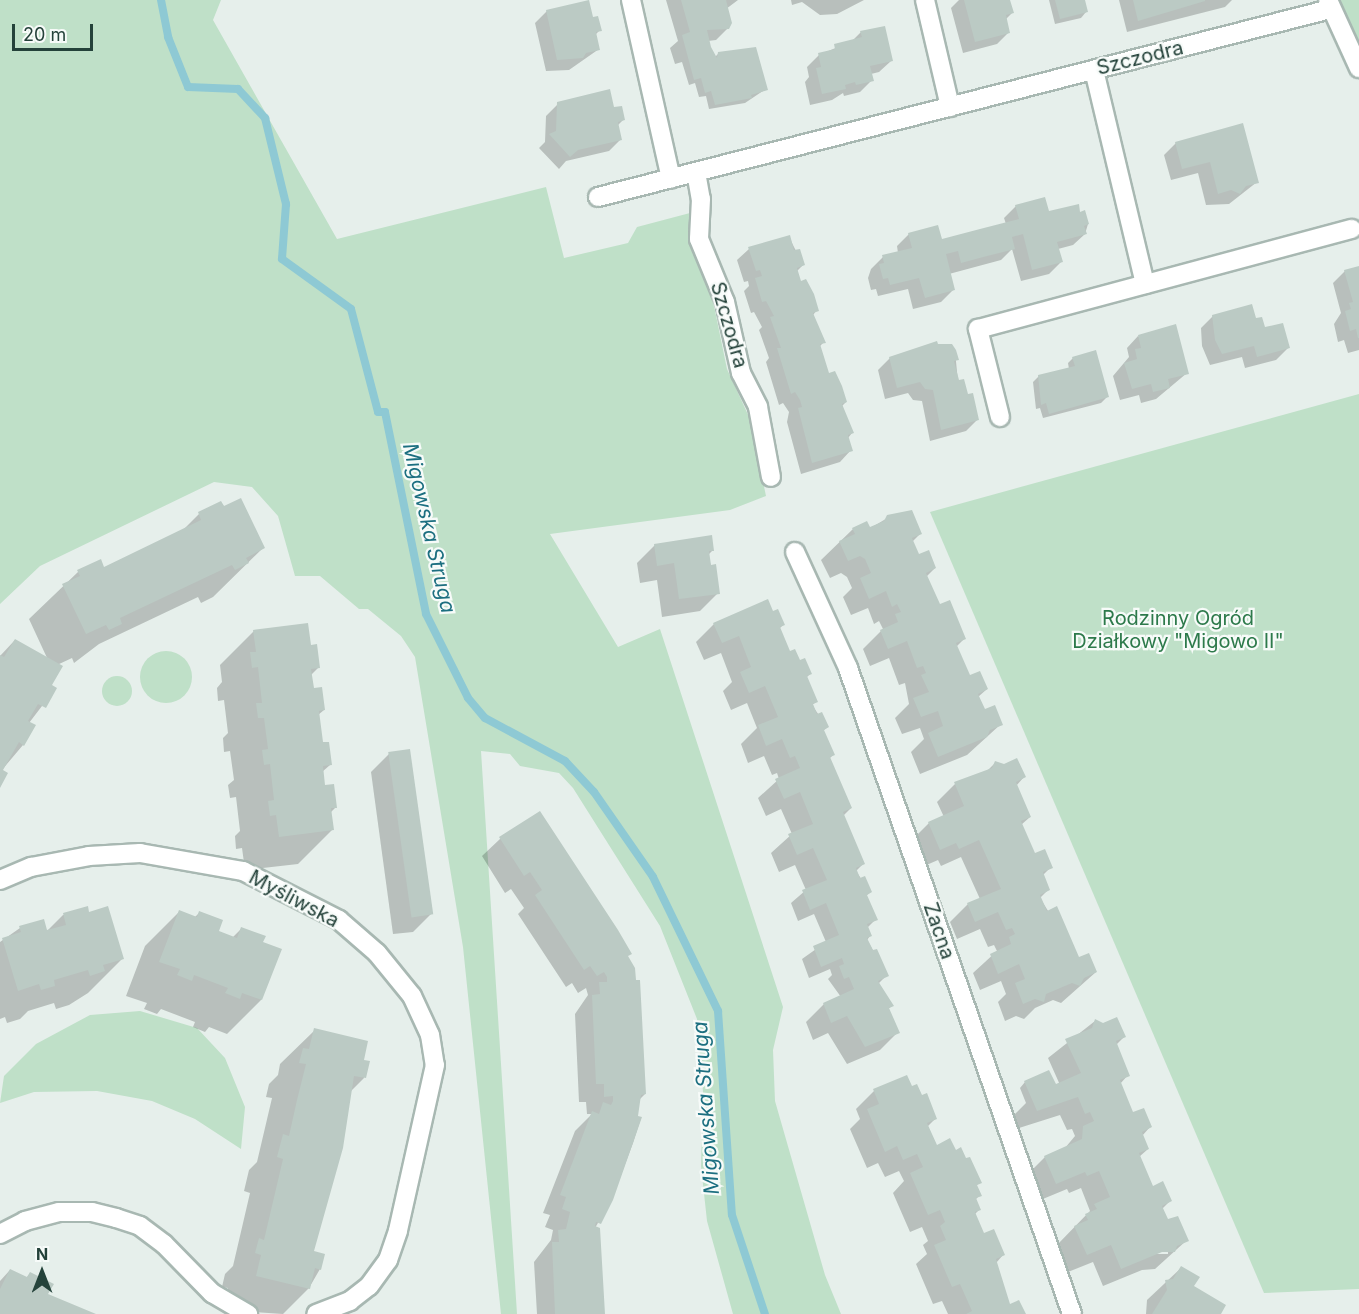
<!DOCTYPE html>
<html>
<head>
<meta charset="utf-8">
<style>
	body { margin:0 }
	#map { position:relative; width:1359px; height:1314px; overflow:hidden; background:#e6efeb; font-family:Inter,sans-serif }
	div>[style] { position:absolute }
	.green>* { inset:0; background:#bfe0c8 }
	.round { border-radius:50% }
	.shadow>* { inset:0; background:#0003 }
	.stream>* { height:8px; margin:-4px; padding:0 4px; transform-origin:4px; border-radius:4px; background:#8ec9d4 }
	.building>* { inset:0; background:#bbcac4; transform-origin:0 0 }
	.roads { filter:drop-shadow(2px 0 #a8b8b2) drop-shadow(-2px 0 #a8b8b2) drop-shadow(0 2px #a8b8b2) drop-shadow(0 -2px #a8b8b2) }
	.street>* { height:18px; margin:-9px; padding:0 9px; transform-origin:9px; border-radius:9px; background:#fff }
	span { translate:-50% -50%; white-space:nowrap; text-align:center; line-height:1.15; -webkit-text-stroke:4.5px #f7fbf9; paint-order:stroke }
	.street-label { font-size:20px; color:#24423a }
	.park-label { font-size:20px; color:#2d7a4b }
	.water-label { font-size:21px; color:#1c6f80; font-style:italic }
	.north { position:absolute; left:12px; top:1242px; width:60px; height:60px; -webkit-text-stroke:4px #f7fbf9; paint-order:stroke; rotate:0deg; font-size:16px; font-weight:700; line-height:24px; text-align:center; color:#24423a }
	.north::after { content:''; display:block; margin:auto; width:21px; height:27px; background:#24423a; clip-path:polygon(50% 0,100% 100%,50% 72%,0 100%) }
	.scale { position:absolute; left:12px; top:24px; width:81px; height:27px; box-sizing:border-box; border:3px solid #24423a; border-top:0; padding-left:8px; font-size:18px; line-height:21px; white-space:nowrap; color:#24423a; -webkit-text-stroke:4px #f7fbf9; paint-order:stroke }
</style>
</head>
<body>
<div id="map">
	<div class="green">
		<div style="clip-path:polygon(0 0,221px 0,213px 20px,337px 239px,546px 187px,564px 258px,628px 243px,637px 227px,690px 213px,688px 238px,713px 301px,727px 369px,750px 419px,766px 496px,730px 510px,550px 534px,618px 647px,660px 629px,783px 1007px,773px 1050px,775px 1101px,825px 1275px,841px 1314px,733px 1314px,707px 1221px,701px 1166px,703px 1092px,697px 1019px,660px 926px,573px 788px,559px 773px,520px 766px,510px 754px,481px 751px,517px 1314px,501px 1314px,463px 947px,415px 657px,401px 636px,368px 609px,359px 609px,320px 576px,295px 576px,278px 516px,252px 487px,214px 482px,40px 566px,0 604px)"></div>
		<div style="clip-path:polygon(1336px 0,1359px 0,1359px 43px)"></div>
		<div style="clip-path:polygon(1359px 394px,1359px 1289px,1264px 1293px,930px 512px)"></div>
		<div class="round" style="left:140px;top:651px;width:52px;height:52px"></div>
		<div class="round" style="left:102px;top:676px;width:30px;height:30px"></div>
		<div style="clip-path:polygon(140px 1011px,197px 1028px,225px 1058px,245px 1107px,241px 1149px,195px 1119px,152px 1101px,97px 1091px,34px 1092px,0 1103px,4px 1076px,36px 1044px,90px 1015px)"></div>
	</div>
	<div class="shadow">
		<div style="clip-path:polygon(666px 0,738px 0,726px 9px,728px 28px,716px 40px,708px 41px,710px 48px,715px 57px,719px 53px,766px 89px,745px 103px,709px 109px,706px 96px,699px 97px,695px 83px,689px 85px,682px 62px,675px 64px,670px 48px,678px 41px)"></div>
		<div style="clip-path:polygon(791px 0,864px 0,837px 14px,820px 15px,802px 2px,792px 5px)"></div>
		<div style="clip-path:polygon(959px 0,1000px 0,1012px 13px,1006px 19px,1009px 32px,997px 44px,963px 53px,951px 8px)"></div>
		<div style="clip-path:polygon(1049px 0,1083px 0,1086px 12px,1081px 18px,1055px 24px)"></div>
		<div style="clip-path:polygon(1119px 0,1232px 0,1225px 7px,1127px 32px)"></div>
		<div style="clip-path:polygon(547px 11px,592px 19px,600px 30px,595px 35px,599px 49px,569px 70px,546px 71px,535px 23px)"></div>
		<div style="clip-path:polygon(861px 32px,891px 61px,879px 72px,871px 74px,872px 80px,860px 92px,844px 96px,843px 93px,832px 100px,810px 105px,805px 82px,809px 77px,807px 67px,819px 55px,852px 41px)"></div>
		<div style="clip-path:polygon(558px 104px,613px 109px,623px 120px,617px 126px,621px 139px,609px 151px,566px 161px,559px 169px,539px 148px,545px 142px,546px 116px)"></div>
		<div style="clip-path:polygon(1176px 143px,1257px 182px,1229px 204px,1206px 205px,1198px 173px,1171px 180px,1164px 155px)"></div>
		<div style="clip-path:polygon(1016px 206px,1048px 213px,1079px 214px,1088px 224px,1085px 234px,1073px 245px,1058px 249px,1061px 262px,1049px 274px,1021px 281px,1012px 249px,1001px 260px,949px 274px,953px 290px,941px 302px,913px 309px,908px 289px,878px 296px,876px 289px,871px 290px,868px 278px,871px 269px,883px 257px,898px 253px,897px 246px,909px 234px,941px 241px,1006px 224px,1004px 218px)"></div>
		<div style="clip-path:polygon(789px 237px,803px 265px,796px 272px,800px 283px,817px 310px,813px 315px,824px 342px,819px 347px,828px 375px,846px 402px,841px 407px,852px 433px,848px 438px,851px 450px,840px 462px,801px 474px,787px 422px,789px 412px,783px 403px,779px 405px,766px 362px,769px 358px,759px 330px,762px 327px,754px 312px,751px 313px,744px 291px,749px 286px,748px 281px,744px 282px,737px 260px,749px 249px)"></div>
		<div style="clip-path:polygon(1359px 268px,1359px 350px,1348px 353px,1344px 340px,1338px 342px,1334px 324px,1341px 313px,1333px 283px,1345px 271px)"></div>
		<div style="clip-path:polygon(1213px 316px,1255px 320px,1288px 348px,1276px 360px,1245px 368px,1242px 357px,1210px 365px,1202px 346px,1201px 328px)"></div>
		<div style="clip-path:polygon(1138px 336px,1187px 373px,1156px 399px,1141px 403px,1139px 395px,1120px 400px,1113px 376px,1129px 357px,1127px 348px)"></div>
		<div style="clip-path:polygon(945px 344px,955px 351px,958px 382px,978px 419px,966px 431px,930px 441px,922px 401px,913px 400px,908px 393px,885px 399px,878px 370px,890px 358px)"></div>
		<div style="clip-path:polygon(1073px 358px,1107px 397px,1101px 403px,1043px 418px,1040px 408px,1036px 409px,1033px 382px,1039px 376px,1069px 369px,1068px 363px)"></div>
		<div style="clip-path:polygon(221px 503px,263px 548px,213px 597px,201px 603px,198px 597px,99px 644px,74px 663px,72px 658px,57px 665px,50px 685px,55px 689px,29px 723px,23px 745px,1px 771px,0 785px,0 656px,15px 640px,48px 660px,29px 619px,78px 572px,104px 569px,180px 533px,199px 514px)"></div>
		<div style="clip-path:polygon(894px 514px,920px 534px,912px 542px,918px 556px,935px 568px,926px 577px,939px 606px,965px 638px,956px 647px,970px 677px,987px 689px,978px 697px,984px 711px,1001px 724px,967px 755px,920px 774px,911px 752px,924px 739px,920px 728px,902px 734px,895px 718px,909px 704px,905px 683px,899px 685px,889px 658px,870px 666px,863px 649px,883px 629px,879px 621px,874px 624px,868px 608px,851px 615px,843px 597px,852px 588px,847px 577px,841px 573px,830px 578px,821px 560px,853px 529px,869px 529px)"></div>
		<div style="clip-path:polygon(655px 545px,713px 550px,708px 555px,718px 593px,700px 611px,662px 617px,657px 580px,640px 583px,637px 563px)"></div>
		<div style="clip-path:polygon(772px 613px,783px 625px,779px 629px,789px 653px,810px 674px,806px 678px,816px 702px,812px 705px,827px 727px,823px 731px,833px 755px,829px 759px,851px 808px,843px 816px,863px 864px,856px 871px,870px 892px,866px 896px,876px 919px,867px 928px,870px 936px,867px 940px,887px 975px,878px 984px,892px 1006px,888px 1009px,898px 1032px,880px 1050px,847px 1064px,828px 1033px,813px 1040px,806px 1022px,824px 1004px,841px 997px,828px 979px,832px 975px,830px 969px,809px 978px,802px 959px,826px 942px,814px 914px,798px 921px,791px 903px,806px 890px,795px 865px,779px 872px,771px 853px,792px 834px,781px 809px,766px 816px,758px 798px,779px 779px,777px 773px,772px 775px,764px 756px,748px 763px,741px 744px,757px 728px,747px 703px,731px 710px,723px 691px,732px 682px,721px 653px,704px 660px,696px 642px,714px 624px)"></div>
		<div style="clip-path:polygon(254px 631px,310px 647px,319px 667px,311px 675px,312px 690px,324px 710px,318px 715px,322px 744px,330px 765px,322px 772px,324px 787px,336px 807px,330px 813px,332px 830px,298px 864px,245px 870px,242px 848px,236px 849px,235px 836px,240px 831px,236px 797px,230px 798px,228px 785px,234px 780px,230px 751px,224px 752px,223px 738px,228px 733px,224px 700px,218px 701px,217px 688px,222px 682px,220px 665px)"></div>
		<div style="clip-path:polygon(389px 754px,431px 914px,413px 932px,393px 934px,371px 772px)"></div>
		<div style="clip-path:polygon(996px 762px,1024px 777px,1016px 786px,1030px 817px,1021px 825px,1034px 855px,1051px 867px,1042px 876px,1048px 890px,1040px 898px,1078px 959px,1096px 972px,1061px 1003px,1053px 1000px,1035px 1008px,1024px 1019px,1016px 1016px,1005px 1021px,998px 1002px,1006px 994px,1001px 981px,980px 990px,973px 973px,997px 951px,994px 945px,988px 947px,980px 929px,957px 939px,950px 922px,968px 904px,980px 899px,961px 857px,941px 866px,938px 860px,922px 867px,911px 841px,929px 823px,944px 817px,937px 802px,955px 784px,986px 772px)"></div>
		<div style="clip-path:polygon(539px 813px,627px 957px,645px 1094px,639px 1100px,636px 1117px,641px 1118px,633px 1143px,612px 1199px,595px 1228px,604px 1314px,537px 1314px,534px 1262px,551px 1240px,553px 1230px,545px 1227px,550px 1215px,543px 1213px,575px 1131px,592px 1114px,587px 1114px,586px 1102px,579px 1102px,575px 1014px,588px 995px,586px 988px,578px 993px,572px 983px,566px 987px,518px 914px,524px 908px,511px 889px,505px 893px,482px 856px,500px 839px)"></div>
		<div style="clip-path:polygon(179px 912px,194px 918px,199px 913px,217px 932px,232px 938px,241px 929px,261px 943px,261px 1000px,227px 1034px,209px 1027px,205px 1032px,193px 1027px,195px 1022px,161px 1009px,157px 1014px,144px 1009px,147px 1003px,126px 996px,145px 946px)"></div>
		<div style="clip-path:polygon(88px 914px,122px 959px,88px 993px,69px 1005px,56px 1009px,54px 1003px,28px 1011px,20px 1019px,7px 1023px,5px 1017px,0 1019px,0 942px,20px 928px,46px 932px,63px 915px)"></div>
		<div style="clip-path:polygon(evenodd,1095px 1021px,1124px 1037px,1116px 1045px,1128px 1075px,1120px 1084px,1133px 1114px,1150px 1127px,1142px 1136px,1148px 1149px,1139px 1157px,1153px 1188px,1170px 1201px,1162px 1209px,1167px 1221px,1187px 1240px,1155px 1269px,1142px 1270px,1103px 1286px,1093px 1262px,1068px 1272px,1057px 1245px,1090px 1211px,1081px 1188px,1069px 1193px,1067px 1189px,1038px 1201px,1027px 1175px,1045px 1157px,1065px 1148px,1075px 1136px,1072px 1129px,1067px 1130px,1060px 1115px,1019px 1128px,1014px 1115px,1026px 1103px,1020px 1088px,1025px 1082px,1060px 1085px,1048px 1058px,1095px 1021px,1154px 1251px,1168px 1251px,1168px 1254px,1154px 1254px,1154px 1251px)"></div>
		<div style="clip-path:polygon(315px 1030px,362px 1061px,364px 1078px,350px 1092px,312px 1252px,320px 1269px,309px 1288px,283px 1314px,223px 1310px,228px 1288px,222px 1287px,225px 1274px,233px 1266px,250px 1193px,244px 1191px,249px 1170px,257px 1162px,272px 1098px,266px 1097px,269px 1084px,278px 1075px,280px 1064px)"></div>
		<div style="clip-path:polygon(911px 1088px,936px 1118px,927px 1127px,936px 1147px,955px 1152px,980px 1182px,976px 1186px,980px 1195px,975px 1200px,979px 1210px,975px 1214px,984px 1235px,1003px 1255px,996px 1263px,1009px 1306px,1024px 1314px,948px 1314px,942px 1301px,933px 1304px,916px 1264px,927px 1254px,923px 1245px,928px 1241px,922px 1227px,910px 1232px,893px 1193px,904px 1181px,899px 1171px,885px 1177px,878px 1163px,867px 1168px,850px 1129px,860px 1119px,856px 1109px,874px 1091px)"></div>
		<div style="clip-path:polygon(1181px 1268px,1192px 1287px,1220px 1314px,1146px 1314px,1147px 1300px)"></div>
		<div style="clip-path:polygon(10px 1270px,26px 1278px,30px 1274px,46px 1295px,89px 1314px,0 1314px,0 1281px)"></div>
	</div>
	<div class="stream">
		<div style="left:161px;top:0;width:38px;rotate:79deg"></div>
		<div style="left:168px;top:37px;width:54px;rotate:68.2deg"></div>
		<div style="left:188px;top:87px;width:50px;rotate:2.3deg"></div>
		<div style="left:238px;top:89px;width:40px;rotate:47deg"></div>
		<div style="left:265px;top:118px;width:89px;rotate:76.3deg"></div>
		<div style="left:286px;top:204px;width:55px;rotate:94.2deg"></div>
		<div style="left:282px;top:259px;width:85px;rotate:35.9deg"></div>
		<div style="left:351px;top:309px;width:106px;rotate:75.3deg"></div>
		<div style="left:378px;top:412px;width:7px"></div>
		<div style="left:385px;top:412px;width:206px;rotate:78.5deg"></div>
		<div style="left:426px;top:614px;width:94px;rotate:63.4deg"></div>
		<div style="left:468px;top:698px;width:26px;rotate:50deg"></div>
		<div style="left:485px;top:718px;width:91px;rotate:28.3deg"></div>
		<div style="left:565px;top:761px;width:42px;rotate:46.9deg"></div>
		<div style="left:594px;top:792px;width:103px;rotate:55.2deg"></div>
		<div style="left:653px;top:877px;width:149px;rotate:64.1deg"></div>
		<div style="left:718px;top:1011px;width:204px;rotate:86.1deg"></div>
		<div style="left:732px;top:1215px;width:104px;rotate:71.6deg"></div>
	</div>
	<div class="building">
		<div style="clip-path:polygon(589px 0,593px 17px,598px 16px,602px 31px,596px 32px,600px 50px,586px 53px,583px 58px,557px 60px,546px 10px)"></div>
		<div style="clip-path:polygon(681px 0,726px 0,732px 23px,729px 29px,707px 30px,711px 47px,717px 58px,718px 52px,756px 47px,768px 90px,751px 95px,752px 98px,715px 105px,711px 91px,705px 93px,701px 78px,694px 80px,682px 35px,690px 32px)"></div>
		<div style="clip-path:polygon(964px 0,1010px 0,1014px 13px,1006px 15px,1010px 33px,975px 42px)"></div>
		<div style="clip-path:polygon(1055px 0,1085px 0,1088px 12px,1060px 19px)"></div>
		<div style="clip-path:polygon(1133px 0,1205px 0,1205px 1px,1138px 21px)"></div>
		<div style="clip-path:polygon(885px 26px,893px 61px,870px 66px,874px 81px,856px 85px,855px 82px,845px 85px,846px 89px,822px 94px,816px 68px,821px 67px,818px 53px,835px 49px,834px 44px,862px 37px,860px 31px)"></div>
		<div style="clip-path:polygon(610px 89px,614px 107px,622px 106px,625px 120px,618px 122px,622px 140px,578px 150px,570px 157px,549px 134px,556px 131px,557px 102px)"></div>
		<div style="clip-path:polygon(1243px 123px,1259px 183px,1246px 186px,1240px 194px,1231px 190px,1218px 194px,1210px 162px,1182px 169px,1175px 142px)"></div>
		<div style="clip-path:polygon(1045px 197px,1049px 211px,1079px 204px,1080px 212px,1085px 210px,1089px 224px,1084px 226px,1087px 234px,1057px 242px,1063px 262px,1032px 270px,1023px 234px,1012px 237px,1015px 249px,987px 256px,961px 263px,958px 251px,946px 254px,955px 290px,925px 298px,919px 278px,890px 285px,888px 278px,883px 279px,879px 264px,884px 263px,882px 255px,912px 248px,908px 233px,938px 225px,942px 239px,980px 229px,1019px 219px,1015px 205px)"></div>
		<div style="clip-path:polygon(790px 235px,794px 250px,800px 249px,805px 265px,797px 268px,801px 281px,806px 279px,814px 294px,819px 311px,813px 313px,826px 343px,820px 344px,829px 373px,835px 371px,842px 386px,847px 402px,842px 404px,854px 433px,848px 435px,853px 451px,812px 463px,798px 408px,802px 407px,800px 400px,795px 392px,791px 394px,777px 348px,781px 348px,770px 317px,774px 316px,766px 301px,762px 302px,755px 278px,762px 276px,760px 270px,756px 271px,748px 247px)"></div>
		<div style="clip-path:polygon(1359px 266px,1359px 338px,1358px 338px,1356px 329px,1350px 331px,1345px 311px,1351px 309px,1349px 303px,1353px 302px,1344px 270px)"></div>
		<div style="clip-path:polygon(1252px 304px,1256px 318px,1262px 317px,1265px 327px,1283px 323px,1290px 348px,1257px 357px,1254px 346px,1222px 354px,1215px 340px,1212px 315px)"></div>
		<div style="clip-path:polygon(1176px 324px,1189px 374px,1168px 379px,1170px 388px,1153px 392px,1151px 384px,1132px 389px,1124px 363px,1137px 359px,1135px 349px,1141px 348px,1138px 335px)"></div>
		<div style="clip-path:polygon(937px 341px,938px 344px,952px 344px,956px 350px,959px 360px,954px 361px,959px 380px,964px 379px,968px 394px,973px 393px,979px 420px,941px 430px,933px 390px,925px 389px,920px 382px,897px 388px,889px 357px)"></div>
		<div style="clip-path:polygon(1096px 350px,1109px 397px,1049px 414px,1046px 403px,1041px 405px,1038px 375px,1075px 366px,1072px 357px)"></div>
		<div style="clip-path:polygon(241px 498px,265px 548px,246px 558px,249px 563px,235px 570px,232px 565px,120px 618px,122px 624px,109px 630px,106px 625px,86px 634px,62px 584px,80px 576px,77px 570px,101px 559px,104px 567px,201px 520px,198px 512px,221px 501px,224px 506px)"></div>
		<div style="clip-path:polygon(912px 510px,922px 534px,912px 538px,919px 554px,929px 550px,936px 568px,926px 573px,940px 604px,950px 600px,966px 639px,956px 643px,970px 675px,980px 671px,988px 689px,978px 694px,985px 709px,995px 705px,1003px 725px,990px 730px,987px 737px,938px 757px,928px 733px,943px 726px,938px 711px,921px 717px,913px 698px,929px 692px,921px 675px,926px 673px,923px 666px,917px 668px,907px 641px,888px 649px,880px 630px,898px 622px,895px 614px,901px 612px,897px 604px,892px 607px,886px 591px,869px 599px,860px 578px,871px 573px,865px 559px,860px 556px,848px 561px,839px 541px,855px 534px,852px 528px,867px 521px,870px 527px,884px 521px,887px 515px)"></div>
		<div style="clip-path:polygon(712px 535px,714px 551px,709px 551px,711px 565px,716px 564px,720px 594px,679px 599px,674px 563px,657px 566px,654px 544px)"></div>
		<div style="clip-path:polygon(768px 599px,773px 611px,778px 609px,785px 625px,780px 627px,790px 651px,795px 649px,800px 660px,805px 658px,812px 674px,807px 676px,818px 702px,813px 704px,817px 714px,822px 712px,829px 727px,824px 730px,835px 755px,830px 757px,852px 808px,843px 812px,865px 864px,856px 868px,860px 878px,865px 876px,872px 892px,867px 895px,878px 920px,867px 924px,872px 936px,867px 938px,873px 950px,877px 949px,889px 976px,878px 981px,894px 1006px,889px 1008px,900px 1033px,865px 1047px,847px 1016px,831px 1023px,823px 1003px,854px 989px,849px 977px,844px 979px,839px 966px,844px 964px,842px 958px,821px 967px,813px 946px,839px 935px,826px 903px,810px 910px,802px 890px,827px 880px,813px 848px,797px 855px,788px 834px,813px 824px,800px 792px,784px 799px,775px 779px,800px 768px,795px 756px,790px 758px,782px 739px,766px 746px,758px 725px,778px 717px,765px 686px,749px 693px,740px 672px,751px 667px,739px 636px,722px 643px,713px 623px)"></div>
		<div style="clip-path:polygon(308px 623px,311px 645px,317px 644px,320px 668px,311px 669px,314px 688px,322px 687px,325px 710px,319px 711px,323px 742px,329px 742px,332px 765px,323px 766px,325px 785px,334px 784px,337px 808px,331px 808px,334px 830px,279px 837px,276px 815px,270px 816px,268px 801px,274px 800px,270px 764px,264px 765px,262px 750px,268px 749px,264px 718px,258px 718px,256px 703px,262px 703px,258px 667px,252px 668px,250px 652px,256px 652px,253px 630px)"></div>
		<div style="clip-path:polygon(15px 639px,63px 666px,52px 685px,57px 688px,46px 708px,38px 704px,28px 721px,36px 725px,24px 746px,19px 742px,3px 770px,8px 773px,0 788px,0 655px,4px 657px)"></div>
		<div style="left:410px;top:749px;width:167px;height:22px;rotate:82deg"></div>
		<div style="clip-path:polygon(1017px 758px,1026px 777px,1016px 782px,1031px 817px,1021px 821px,1035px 853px,1045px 849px,1053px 868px,1043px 872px,1050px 890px,1040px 895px,1047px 911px,1057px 906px,1079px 957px,1089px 953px,1097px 972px,1084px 978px,1080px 986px,1072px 983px,1046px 994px,1044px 1002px,1035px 999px,1023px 1004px,1015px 983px,1025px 979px,1019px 964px,998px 974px,990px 954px,1011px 944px,1009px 937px,1015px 934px,1012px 928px,1006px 930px,998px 912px,975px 922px,967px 903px,1001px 889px,979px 840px,959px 849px,956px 843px,940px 850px,928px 822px,964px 806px,954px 782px,992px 768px,995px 761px,1004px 764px)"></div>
		<div style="clip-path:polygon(540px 811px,618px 930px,632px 954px,628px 956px,635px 968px,636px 980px,640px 980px,646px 1094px,641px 1095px,638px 1116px,642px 1117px,613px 1200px,601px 1224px,596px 1222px,595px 1226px,600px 1228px,605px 1314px,555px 1314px,552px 1242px,559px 1242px,558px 1230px,566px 1229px,570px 1212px,562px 1209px,566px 1197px,560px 1195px,592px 1111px,599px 1114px,603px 1102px,611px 1105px,613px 1101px,613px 1096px,604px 1097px,604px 1084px,596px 1084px,592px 995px,600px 994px,599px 982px,607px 982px,607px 977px,604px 972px,597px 976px,590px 966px,584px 970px,535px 895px,542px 890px,530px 872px,524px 876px,499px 837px)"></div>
		<div style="clip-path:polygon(88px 906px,89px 912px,108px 906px,124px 959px,103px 965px,105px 971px,90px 976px,88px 970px,54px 980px,55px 986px,41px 990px,39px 984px,18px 991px,2px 938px,21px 932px,19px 926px,44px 919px,47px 930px,66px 925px,63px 913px)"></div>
		<div style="clip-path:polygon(179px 910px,197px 917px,199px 911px,223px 920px,219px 931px,237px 938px,241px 927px,266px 936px,263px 942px,282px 949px,262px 1000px,242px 993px,240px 999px,225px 993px,228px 988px,194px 975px,192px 981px,177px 975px,180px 969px,159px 962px)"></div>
		<div style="clip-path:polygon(1117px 1017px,1126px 1037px,1116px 1041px,1130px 1076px,1120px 1080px,1133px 1112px,1144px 1108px,1152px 1127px,1142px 1132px,1149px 1149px,1139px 1153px,1153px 1186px,1163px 1181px,1172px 1201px,1162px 1206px,1168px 1219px,1178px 1216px,1189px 1241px,1177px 1246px,1175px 1252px,1162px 1252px,1121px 1269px,1111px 1245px,1087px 1255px,1074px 1226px,1088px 1220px,1085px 1214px,1097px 1209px,1094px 1204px,1110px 1197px,1099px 1171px,1087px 1176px,1085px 1172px,1056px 1184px,1044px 1156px,1082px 1139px,1083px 1126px,1094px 1121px,1090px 1112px,1085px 1114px,1078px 1097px,1037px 1111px,1024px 1081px,1049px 1070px,1056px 1084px,1081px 1073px,1065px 1039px,1092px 1028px,1095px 1019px,1103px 1023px)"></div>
		<div style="clip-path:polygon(314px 1028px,368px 1041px,364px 1060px,370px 1061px,366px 1078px,354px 1076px,343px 1148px,314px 1251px,325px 1254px,321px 1270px,315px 1268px,310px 1289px,256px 1276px,261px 1255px,255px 1253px,259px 1238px,264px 1240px,283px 1159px,277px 1157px,283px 1134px,289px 1136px,297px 1100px,306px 1064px,299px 1063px,303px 1048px,309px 1049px)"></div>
		<div style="clip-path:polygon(907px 1075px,912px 1086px,917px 1084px,922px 1095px,927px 1093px,937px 1119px,927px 1123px,937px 1145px,950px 1138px,956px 1150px,961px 1147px,966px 1158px,970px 1157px,982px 1183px,977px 1185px,982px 1196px,976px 1198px,981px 1210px,975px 1212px,984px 1233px,994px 1229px,1005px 1255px,996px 1259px,1010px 1304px,1019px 1300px,1026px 1314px,966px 1314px,972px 1311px,960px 1284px,952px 1287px,934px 1245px,946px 1240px,940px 1226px,945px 1222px,940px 1210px,928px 1215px,910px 1173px,923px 1167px,917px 1154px,903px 1160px,897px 1146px,885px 1152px,867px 1109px,879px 1104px,873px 1089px)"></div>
		<div style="clip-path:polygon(1181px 1266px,1200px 1277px,1194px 1286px,1226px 1305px,1221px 1314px,1152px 1314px,1167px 1290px,1165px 1280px,1173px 1279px)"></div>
		<div style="clip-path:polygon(10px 1269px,27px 1277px,30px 1272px,54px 1284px,48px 1294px,96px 1314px,0 1314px,0 1289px)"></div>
	</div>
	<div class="roads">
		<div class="street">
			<div style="left:631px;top:0;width:183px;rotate:77.4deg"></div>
			<div style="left:925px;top:0;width:110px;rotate:76.8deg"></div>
			<div style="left:1328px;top:0;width:75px;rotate:65.5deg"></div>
			<div style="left:1094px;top:70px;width:220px;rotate:76.6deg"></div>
			<div style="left:696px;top:172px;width:27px;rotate:80deg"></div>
			<div style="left:701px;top:199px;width:40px;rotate:92.9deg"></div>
			<div style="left:699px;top:239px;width:68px;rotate:67.6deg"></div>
			<div style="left:725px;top:302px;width:73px;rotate:77.3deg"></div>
			<div style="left:741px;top:373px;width:38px;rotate:63deg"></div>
			<div style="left:758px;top:407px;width:71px;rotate:79.5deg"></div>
			<div style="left:598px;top:197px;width:756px;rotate:-14.4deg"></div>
			<div style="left:1000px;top:417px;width:91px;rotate:-104deg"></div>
			<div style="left:978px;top:329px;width:387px;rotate:-15deg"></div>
			<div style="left:795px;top:552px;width:128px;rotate:65.4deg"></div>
			<div style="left:848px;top:668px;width:684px;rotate:70.88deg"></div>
			<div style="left:0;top:880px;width:34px;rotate:-23deg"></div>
			<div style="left:31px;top:867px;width:59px;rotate:-10.7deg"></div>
			<div style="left:89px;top:856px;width:51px;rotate:-3.4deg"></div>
			<div style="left:140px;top:853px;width:105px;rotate:9.9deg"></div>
			<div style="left:243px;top:871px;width:108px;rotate:27deg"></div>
			<div style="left:339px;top:920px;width:50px;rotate:41deg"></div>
			<div style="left:377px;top:953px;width:55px;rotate:50.9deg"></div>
			<div style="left:412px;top:996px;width:43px;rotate:65.2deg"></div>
			<div style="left:430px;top:1035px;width:30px;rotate:81deg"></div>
			<div style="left:435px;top:1065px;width:170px;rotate:102.6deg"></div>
			<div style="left:398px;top:1231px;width:31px;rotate:109deg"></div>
			<div style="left:388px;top:1260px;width:32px;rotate:126deg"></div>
			<div style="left:369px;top:1286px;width:24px;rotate:142deg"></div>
			<div style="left:350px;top:1301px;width:36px;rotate:159deg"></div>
			<div style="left:0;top:1234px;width:28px;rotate:-27deg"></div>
			<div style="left:25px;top:1221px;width:35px;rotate:-15deg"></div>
			<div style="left:59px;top:1212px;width:33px"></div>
			<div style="left:92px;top:1212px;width:25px;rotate:14deg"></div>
			<div style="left:116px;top:1218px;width:25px;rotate:18deg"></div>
			<div style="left:140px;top:1226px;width:30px;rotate:37deg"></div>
			<div style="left:164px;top:1244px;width:69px;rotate:45.6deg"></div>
			<div style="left:212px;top:1293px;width:42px;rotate:30.3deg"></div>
		</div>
	</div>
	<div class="street-label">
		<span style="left:1140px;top:58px;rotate:-14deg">Szczodra</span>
		<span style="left:729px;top:325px;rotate:74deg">Szczodra</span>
		<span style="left:294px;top:899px;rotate:28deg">Myśliwska</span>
		<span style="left:939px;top:931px;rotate:71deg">Zacna</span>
	</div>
	<div class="park-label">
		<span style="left:1178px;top:630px">Rodzinny Ogród<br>Działkowy "Migowo II"</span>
	</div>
	<div class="water-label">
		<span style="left:429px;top:528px;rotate:77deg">Migowska Struga</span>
		<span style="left:706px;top:1108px;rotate:-94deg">Migowska Struga</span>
	</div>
	<div class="north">N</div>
	<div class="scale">20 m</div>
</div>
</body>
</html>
